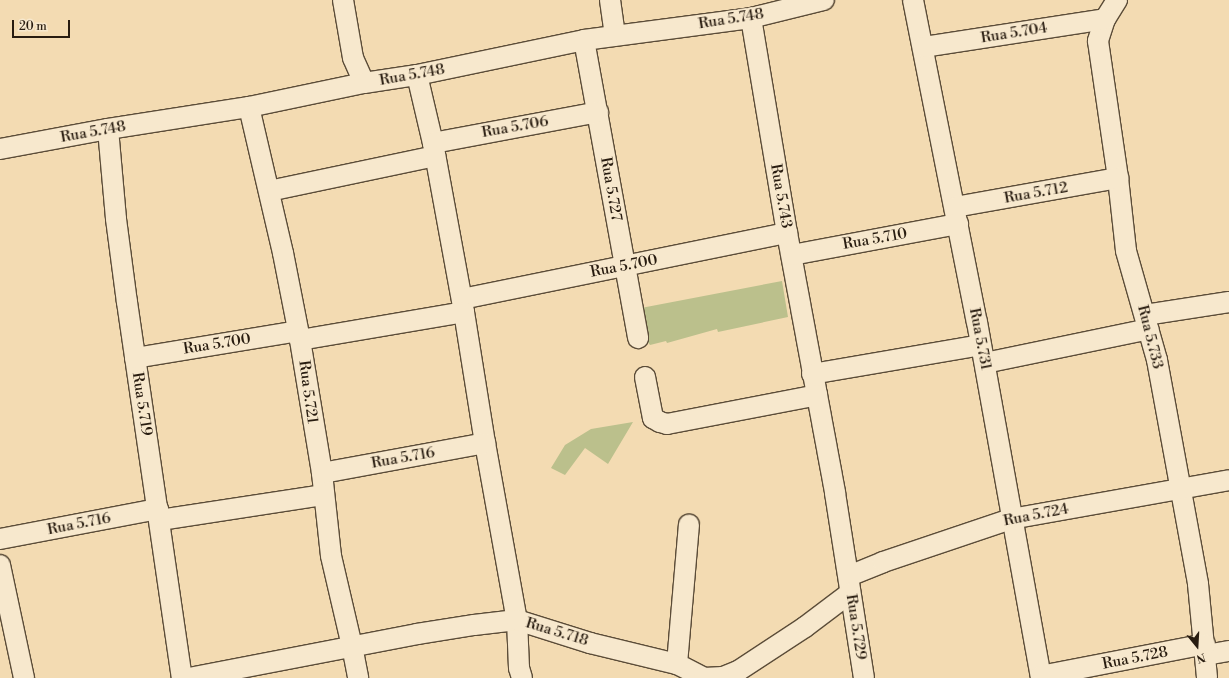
<!DOCTYPE html>
<html>
<head>
<meta charset="utf-8">
<style>
	body { margin:0 }
	#map { position:relative; width:1229px; height:678px; overflow:hidden; background:#f3dbb2; font-family:"Libre Bodoni",serif }
	div>[style] { position:absolute }
	.green>* { inset:0; background:#bbc08c }
	.roads { filter:drop-shadow(1px 0 #5b4c38) drop-shadow(-1px 0 #5b4c38) drop-shadow(0 1px #5b4c38) drop-shadow(0 -1px #5b4c38) }
	.minor>* { height:20px; margin:-10px; padding:0 10px; transform-origin:10px; border-radius:10px; background:#f7e8cd }
	span { translate:-50% -50%; white-space:nowrap; text-align:center; line-height:1.15; -webkit-text-stroke:3.5px #f7e8cd; paint-order:stroke }
	.street-label { font-size:15px; color:#281c10 }
	.north { position:absolute; left:1177px; top:626px; width:40px; height:40px; -webkit-text-stroke:3px #f7e8cd; paint-order:stroke; rotate:162deg; font-size:11px; font-weight:700; line-height:16px; text-align:center; color:#281c10 }
	.north::after { content:''; display:block; margin:auto; width:14px; height:18px; background:#281c10; clip-path:polygon(50% 0,100% 100%,50% 72%,0 100%) }
	.scale { position:absolute; left:12px; top:20px; width:58px; height:18px; box-sizing:border-box; border:2px solid #281c10; border-top:0; padding-left:5px; font-size:12px; line-height:14px; white-space:nowrap; color:#281c10; -webkit-text-stroke:3px #f7e8cd; paint-order:stroke }
</style>
</head>
<body>
<div id="map">
	<div class="green">
		<div style="clip-path:polygon(782px 281px,788px 317px,718px 332px,717px 329px,667px 343px,666px 341px,650px 345px,646px 340px,641px 308px)"></div>
		<div style="clip-path:polygon(633px 422px,608px 464px,585px 448px,565px 475px,551px 468px,565px 445px,591px 429px)"></div>
	</div>
	<div class="roads">
		<div class="minor">
			<div style="left:343px;top:0;width:59px;rotate:80.2deg"></div>
			<div style="left:353px;top:58px;width:27px;rotate:66deg"></div>
			<div style="left:610px;top:0;width:36px;rotate:82deg"></div>
			<div style="left:913px;top:0;width:328px;rotate:78.8deg"></div>
			<div style="left:977px;top:322px;width:362px;rotate:79.8deg"></div>
			<div style="left:1117px;top:0;width:22px;rotate:122deg"></div>
			<div style="left:1105px;top:19px;width:23px;rotate:108deg"></div>
			<div style="left:1098px;top:41px;width:138px;rotate:81.7deg"></div>
			<div style="left:1118px;top:178px;width:73px;rotate:83.7deg"></div>
			<div style="left:1126px;top:251px;width:113px;rotate:74.1deg"></div>
			<div style="left:1157px;top:360px;width:228px;rotate:79.6deg"></div>
			<div style="left:1198px;top:584px;width:94px;rotate:84.5deg"></div>
			<div style="left:751px;top:18px;width:218px;rotate:80.5deg"></div>
			<div style="left:787px;top:233px;width:264px;rotate:79.5deg"></div>
			<div style="left:835px;top:493px;width:187px;rotate:81.1deg"></div>
			<div style="left:584px;top:40px;width:303px;rotate:79.7deg"></div>
			<div style="left:923px;top:47px;width:184px;rotate:-8.7deg"></div>
			<div style="left:417px;top:75px;width:70px;rotate:76.8deg"></div>
			<div style="left:433px;top:143px;width:172px;rotate:79.6deg"></div>
			<div style="left:464px;top:312px;width:133px;rotate:80.9deg"></div>
			<div style="left:485px;top:443px;width:180px;rotate:79.8deg"></div>
			<div style="left:517px;top:620px;width:48px;rotate:87.6deg"></div>
			<div style="left:519px;top:668px;width:10px;rotate:73deg"></div>
			<div style="left:249px;top:107px;width:150px;rotate:76.9deg"></div>
			<div style="left:283px;top:253px;width:89px;rotate:78.9deg"></div>
			<div style="left:300px;top:340px;width:135px;rotate:80.6deg"></div>
			<div style="left:322px;top:473px;width:83px;rotate:83.8deg"></div>
			<div style="left:331px;top:556px;width:92px;rotate:76.9deg"></div>
			<div style="left:352px;top:646px;width:33px;rotate:79deg"></div>
			<div style="left:108px;top:129px;width:90px;rotate:84.9deg"></div>
			<div style="left:116px;top:219px;width:84px;rotate:82.5deg"></div>
			<div style="left:127px;top:302px;width:380px;rotate:81.7deg"></div>
			<div style="left:433px;top:143px;width:168px;rotate:-10.6deg"></div>
			<div style="left:0;top:149px;width:110px;rotate:-10.5deg"></div>
			<div style="left:108px;top:129px;width:143px;rotate:-8.9deg"></div>
			<div style="left:249px;top:107px;width:117px;rotate:-11.8deg"></div>
			<div style="left:364px;top:83px;width:54px;rotate:-8.6deg"></div>
			<div style="left:417px;top:75px;width:171px;rotate:-11.8deg"></div>
			<div style="left:584px;top:40px;width:168px;rotate:-7.5deg"></div>
			<div style="left:751px;top:18px;width:75px;rotate:-13.9deg"></div>
			<div style="left:269px;top:191px;width:170px;rotate:-11.9deg"></div>
			<div style="left:955px;top:207px;width:166px;rotate:-10.1deg"></div>
			<div style="left:792px;top:255px;width:169px;rotate:-10.6deg"></div>
			<div style="left:462px;top:299px;width:332px;rotate:-11.5deg"></div>
			<div style="left:1145px;top:315px;width:85px;rotate:-8.8deg"></div>
			<div style="left:300px;top:340px;width:166px;rotate:-9.7deg"></div>
			<div style="left:135px;top:358px;width:165px;rotate:-9.4deg"></div>
			<div style="left:985px;top:363px;width:167px;rotate:-11.7deg"></div>
			<div style="left:812px;top:374px;width:171px;rotate:-9.7deg"></div>
			<div style="left:645px;top:377px;width:42px;rotate:79deg"></div>
			<div style="left:653px;top:418px;width:8px;rotate:30deg"></div>
			<div style="left:660px;top:422px;width:7px;rotate:16deg"></div>
			<div style="left:667px;top:424px;width:153px;rotate:-10.9deg"></div>
			<div style="left:322px;top:473px;width:166px;rotate:-10.4deg"></div>
			<div style="left:160px;top:520px;width:166px;rotate:-8.7deg"></div>
			<div style="left:0;top:539px;width:161px;rotate:-10.8deg"></div>
			<div style="left:0;top:565px;width:116px;rotate:78deg"></div>
			<div style="left:849px;top:576px;width:37px;rotate:-22deg"></div>
			<div style="left:883px;top:562px;width:135px;rotate:-18.6deg"></div>
			<div style="left:1011px;top:519px;width:221px;rotate:-10.1deg"></div>
			<div style="left:1206px;top:655px;width:23px;rotate:-10deg"></div>
			<div style="left:677px;top:664px;width:140px;rotate:-85.1deg"></div>
			<div style="left:1041px;top:676px;width:167px;rotate:-11deg"></div>
			<div style="left:189px;top:678px;width:232px;rotate:-10.9deg"></div>
			<div style="left:417px;top:634px;width:58px;rotate:-9deg"></div>
			<div style="left:474px;top:625px;width:43px;rotate:-6.6deg"></div>
			<div style="left:517px;top:620px;width:77px;rotate:17.5deg"></div>
			<div style="left:590px;top:643px;width:89px;rotate:13.6deg"></div>
			<div style="left:677px;top:664px;width:30px;rotate:27deg"></div>
			<div style="left:704px;top:678px;width:19px;rotate:-3deg"></div>
			<div style="left:723px;top:677px;width:16px;rotate:-22deg"></div>
			<div style="left:738px;top:671px;width:80px;rotate:-33.3deg"></div>
			<div style="left:805px;top:627px;width:56px;rotate:-37.1deg"></div>
		</div>
	</div>
	<div class="street-label">
		<span style="left:731px;top:19px;rotate:-9deg">Rua 5.748</span>
		<span style="left:1014px;top:33px;rotate:-9deg">Rua 5.704</span>
		<span style="left:412px;top:75px;rotate:-10deg">Rua 5.748</span>
		<span style="left:515px;top:127px;rotate:-10deg">Rua 5.706</span>
		<span style="left:93px;top:132px;rotate:-10deg">Rua 5.748</span>
		<span style="left:611px;top:189px;rotate:80deg">Rua 5.727</span>
		<span style="left:1036px;top:193px;rotate:-10deg">Rua 5.712</span>
		<span style="left:781px;top:196px;rotate:80deg">Rua 5.743</span>
		<span style="left:875px;top:239px;rotate:-10deg">Rua 5.710</span>
		<span style="left:624px;top:266px;rotate:-11deg">Rua 5.700</span>
		<span style="left:1150px;top:337px;rotate:76deg">Rua 5.733</span>
		<span style="left:980px;top:339px;rotate:79deg">Rua 5.731</span>
		<span style="left:217px;top:344px;rotate:-9deg">Rua 5.700</span>
		<span style="left:308px;top:392px;rotate:82deg">Rua 5.721</span>
		<span style="left:142px;top:404px;rotate:81deg">Rua 5.719</span>
		<span style="left:403px;top:458px;rotate:-10deg">Rua 5.716</span>
		<span style="left:1036px;top:515px;rotate:-11deg">Rua 5.724</span>
		<span style="left:79px;top:524px;rotate:-11deg">Rua 5.716</span>
		<span style="left:856px;top:627px;rotate:81deg">Rua 5.729</span>
		<span style="left:557px;top:632px;rotate:17deg">Rua 5.718</span>
		<span style="left:1135px;top:658px;rotate:-11deg">Rua 5.728</span>
	</div>
	<div class="north">N</div>
	<div class="scale">20 m</div>
</div>
</body>
</html>
